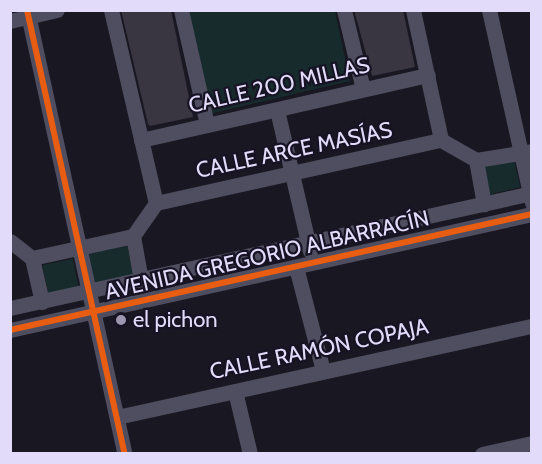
<!DOCTYPE html>
<html>
<head>
<meta charset="utf-8">
<style>
	body { margin:0 }
	#map { position:relative; width:542px; height:464px; overflow:hidden; background:#191721; font-family:Cabin,sans-serif }
	div>[style] { position:absolute }
	.green>* { inset:0; background:#172b2d; transform-origin:0 0 }
	.building>* { inset:0; background:#393642 }
	.minor>* { height:15px; margin:-7.5px; padding:0 7.5px; transform-origin:7.5px; border-radius:7.5px; background:#4f4e60 }
	.cycleway>* { height:6px; margin:-3px; padding:0 3px; transform-origin:3px; border-radius:3px; background:#e95d12 }
	.dots>* { width:16px; height:16px; translate:-50% -50%; box-sizing:border-box; border:3px solid #171325; border-radius:50% }
	span { translate:-50% -50%; white-space:nowrap; text-align:center; line-height:1.15; -webkit-text-stroke:4.5px #171325; paint-order:stroke }
	.street-label { font-size:22px; color:#e2dcfa }
	.poi-label { font-size:22px; color:#e2dcfa }
	.left { translate:0 -50%; text-align:left }
	.frame { position:absolute; inset:0; border:12px solid #e2dcfa; pointer-events:none }
</style>
</head>
<body>
<div id="map">
	<div class="green">
		<div style="clip-path:polygon(186px 11px,335px 11px,350px 81px,209px 114px)"></div>
		<div style="left:514px;top:160px;width:28px;height:31px;rotate:77deg"></div>
		<div style="clip-path:polygon(126px 241px,134px 277px,100px 284px,92px 280px,86px 250px)"></div>
		<div style="left:73px;top:259px;width:31px;height:31px;rotate:79deg"></div>
	</div>
	<div class="building">
		<div style="clip-path:polygon(121px 10px,171px 10px,193px 117px,150px 126px,148px 124px)"></div>
		<div style="clip-path:polygon(354px 10px,403px 10px,415px 67px,372px 76px)"></div>
	</div>
	<div class="minor">
		<div style="left:27px;top:10px;width:455px;rotate:77.6deg"></div>
		<div style="left:111px;top:10px;width:198px;rotate:76.9deg"></div>
		<div style="left:156px;top:203px;width:40px;rotate:124.9deg"></div>
		<div style="left:133px;top:236px;width:45px;rotate:79.7deg"></div>
		<div style="left:181px;top:10px;width:117px;rotate:77.2deg"></div>
		<div style="left:344px;top:10px;width:81px;rotate:76.5deg"></div>
		<div style="left:413px;top:10px;width:133px;rotate:77.8deg"></div>
		<div style="left:489px;top:10px;width:198px;rotate:77.4deg"></div>
		<div style="left:10px;top:21px;width:48px;rotate:-13.2deg"></div>
		<div style="left:277px;top:110px;width:145px;rotate:76.8deg"></div>
		<div style="left:141px;top:140px;width:294px;rotate:-12.8deg"></div>
		<div style="left:441px;top:140px;width:40px;rotate:29.7deg"></div>
		<div style="left:476px;top:160px;width:45px;rotate:79.7deg"></div>
		<div style="left:476px;top:160px;width:57px;rotate:-9.1deg"></div>
		<div style="left:156px;top:203px;width:292px;rotate:-12.5deg"></div>
		<div style="left:10px;top:241px;width:28px;rotate:38deg"></div>
		<div style="left:32px;top:258px;width:103px;rotate:-12.3deg"></div>
		<div style="left:32px;top:258px;width:45px;rotate:77.2deg"></div>
		<div style="left:296px;top:267px;width:107px;rotate:75.4deg"></div>
		<div style="left:10px;top:308px;width:535px;rotate:-12.42deg"></div>
		<div style="left:10px;top:330px;width:535px;rotate:-12.53deg"></div>
		<div style="left:235px;top:391px;width:65px;rotate:76.6deg"></div>
		<div style="left:117px;top:417px;width:425px;rotate:-12.4deg"></div>
		<div style="left:482px;top:454px;width:51px;rotate:-12.4deg"></div>
	</div>
	<div class="cycleway">
		<div style="left:27px;top:10px;width:455px;rotate:77.6deg"></div>
		<div style="left:10px;top:330px;width:535px;rotate:-12.53deg"></div>
	</div>
	<div class="dots">
		<div style="left:121px;top:320px;background:#9c97ae"></div>
	</div>
	<div class="street-label">
		<span style="left:279px;top:85px;rotate:-13deg">CALLE 200 MILLAS</span>
		<span style="left:294px;top:150px;rotate:-12deg">CALLE ARCE MASÍAS</span>
		<span style="left:267px;top:255px;rotate:-13deg">AVENIDA GREGORIO ALBARRACÍN</span>
		<span style="left:319px;top:349px;rotate:-12deg">CALLE RAMÓN COPAJA</span>
	</div>
	<div class="poi-label">
		<span class="left" style="left:133px;top:320px">el pichon</span>
	</div>
	<div class="frame"></div>
</div>
</body>
</html>
